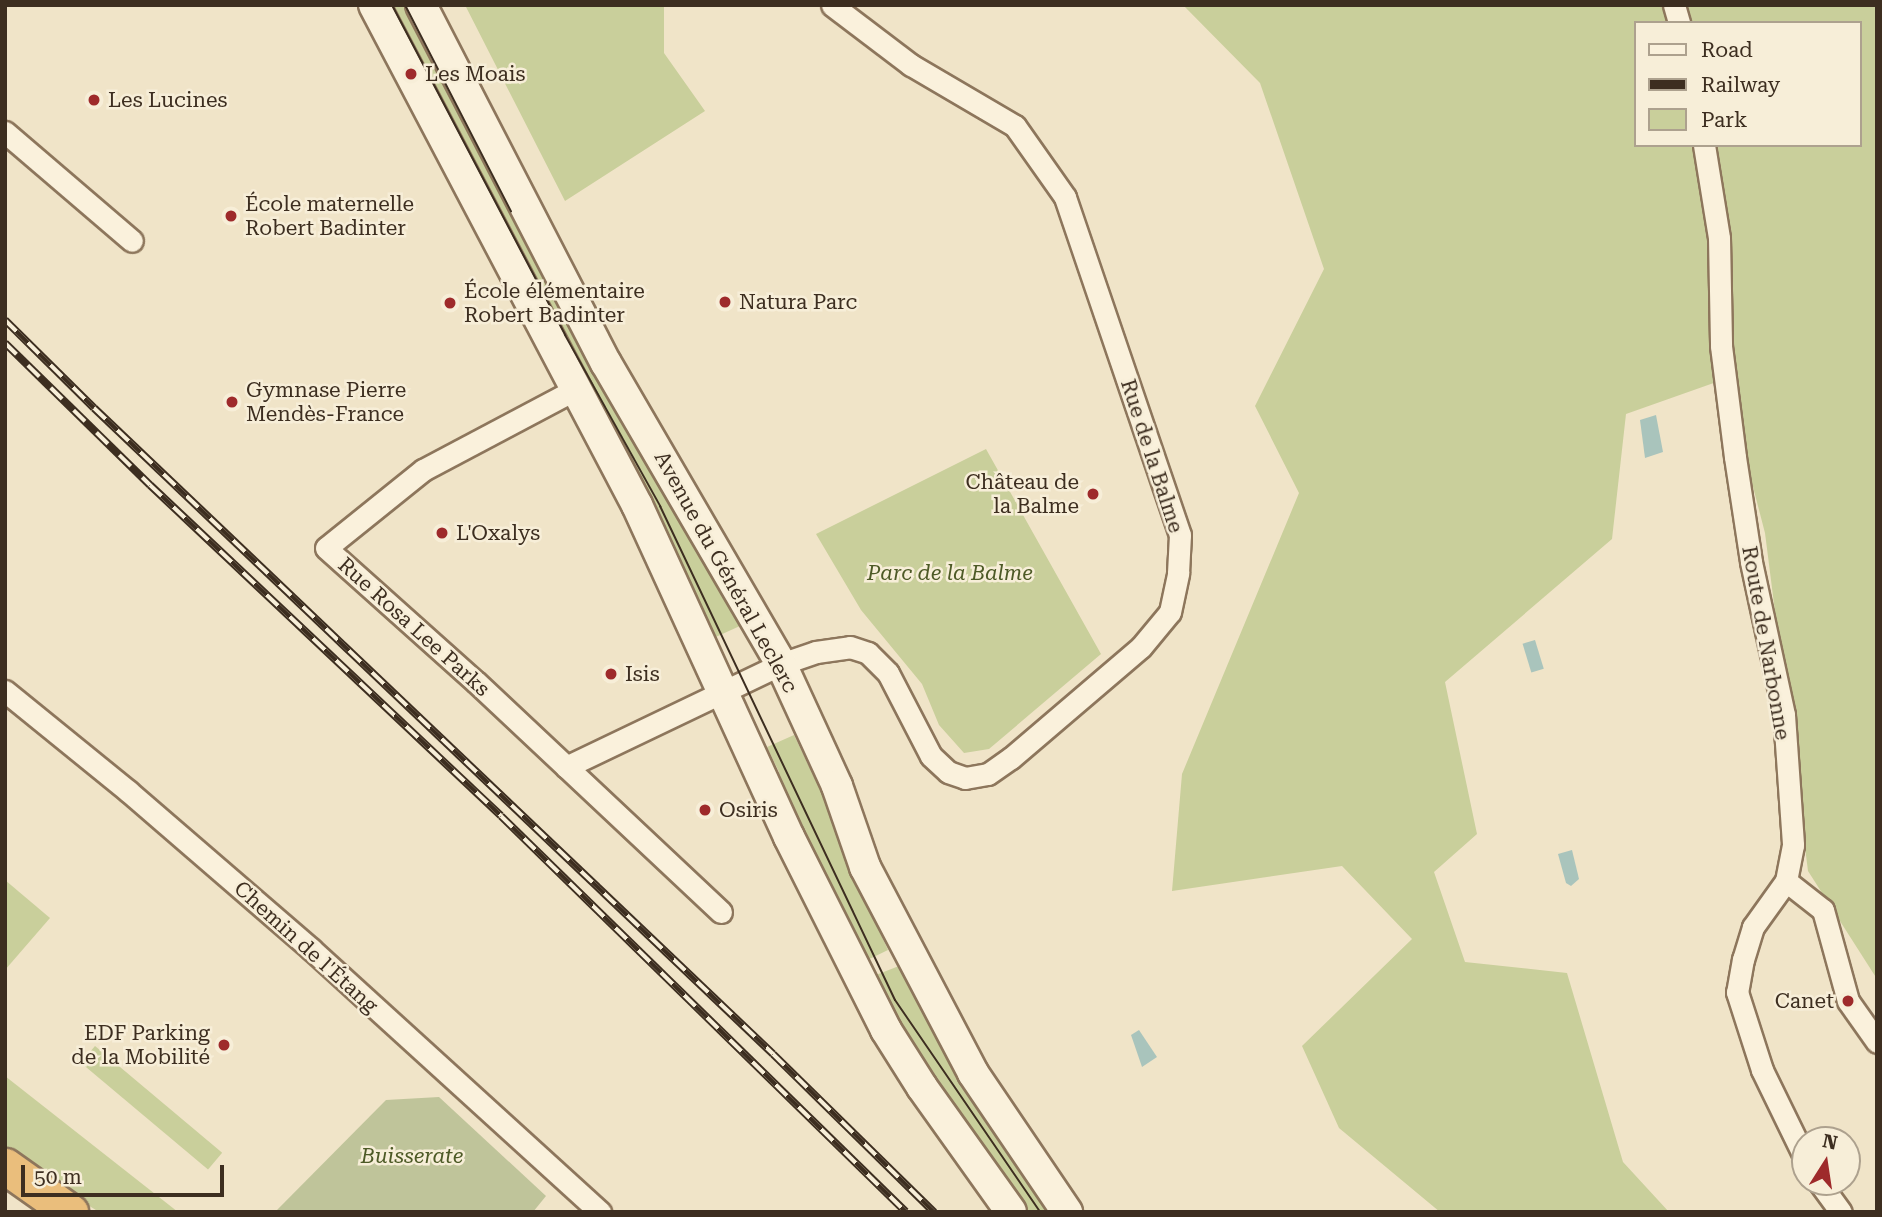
<!DOCTYPE html>
<html>
<head>
<meta charset="utf-8">
<style>
	body { margin:0 }
	#map { position:relative; width:1882px; height:1217px; overflow:hidden; background:#f0e4c8; font-family:"Roboto Serif",serif }
	div>[style] { position:absolute }
	.green>* { inset:0; background:#c9cf9b; transform-origin:0 0 }
	.cemetery>* { inset:0; background:#bfc49a }
	.water>* { inset:0; background:#a9c4bc; transform-origin:0 0 }
	.roads { filter:drop-shadow(2px 0 #8d765c) drop-shadow(-2px 0 #8d765c) drop-shadow(0 2px #8d765c) drop-shadow(0 -2px #8d765c) }
	.minor>* { height:21px; margin:-10.5px; padding:0 10.5px; transform-origin:10.5px; border-radius:10.5px; background:#faf1dc }
	.secondary>* { height:30px; margin:-15px; padding:0 15px; transform-origin:15px; border-radius:15px; background:#faf1dc }
	.trunk>* { height:35px; margin:-17.5px; padding:0 17.5px; transform-origin:17.5px; border-radius:17.5px; background:#eabe7c }
	.tram>* { height:2px; margin:-1px; padding:0 1px; transform-origin:1px; border-radius:1px; background:#3d2e20 }
	.rail>* { height:8px; margin-top:-4px; transform-origin:0; background:repeating-linear-gradient(90deg,#f7eed8 0 16px,#3d2e20 0 32px); box-sizing:border-box; border-block:2px solid #3d2e20 }
	.dots>* { width:19px; height:19px; translate:-50% -50%; box-sizing:border-box; border:4px solid #f7eed8; border-radius:50% }
	span { translate:-50% -50%; white-space:nowrap; text-align:center; line-height:1.15; -webkit-text-stroke:5px #f7eed8; paint-order:stroke }
	.poi-label { font-size:21px; color:#3d2e20 }
	.left { translate:0 -50%; text-align:left }
	.right { translate:-100% -50%; text-align:right }
	.street-label { font-size:21px; color:#3d2e20 }
	.park-label { font-size:21px; color:#4d5a26; font-style:italic }
	.frame { position:absolute; inset:0; border:7px solid #3d2e20; pointer-events:none }
	.legend { position:absolute; left:1634px; top:21px; width:228px; height:126px; box-sizing:border-box; background:#f7eed8; border:2px solid #ada18e; margin:0; padding:9px 12px; list-style:none; font-size:21px; color:#3d2e20 }
	.legend li { display:flex; align-items:center; gap:14px; height:35px }
	.legend b { width:35px; border:2px solid #ada18e }
	.north { position:absolute; left:1791px; top:1126px; width:70px; height:70px; box-sizing:border-box; background:#f7eed8; border:2px solid #ada18e; border-radius:50%; rotate:12deg; font-size:19px; font-weight:700; line-height:28px; text-align:center; color:#3d2e20 }
	.north::after { content:''; display:block; margin:auto; width:24px; height:32px; background:#9e2a2b; clip-path:polygon(50% 0,100% 100%,50% 72%,0 100%) }
	.scale { position:absolute; left:21px; top:1165px; width:203px; height:32px; box-sizing:border-box; border:4px solid #3d2e20; border-top:0; padding-left:9px; font-size:21px; line-height:24px; white-space:nowrap; color:#3d2e20; -webkit-text-stroke:5px #f7eed8; paint-order:stroke }
</style>
</head>
<body>
<div id="map">
	<div class="green">
		<div style="clip-path:polygon(384px 5px,412px 5px,753px 620px,707px 641px)"></div>
		<div style="clip-path:polygon(465px 5px,664px 5px,664px 53px,705px 111px,565px 201px)"></div>
		<div style="clip-path:polygon(evenodd,1183px 5px,1877px 5px,1877px 979px,1808px 871px,1765px 533px,1725px 379px,1626px 414px,1612px 539px,1445px 682px,1477px 834px,1434px 872px,1465px 962px,1567px 973px,1623px 1162px,1669px 1212px,1440px 1212px,1339px 1128px,1302px 1046px,1412px 939px,1342px 866px,1172px 891px,1182px 774px,1299px 493px,1255px 406px,1324px 269px,1260px 83px,1183px 5px,1635px 23px,1859px 23px,1859px 145px,1635px 145px,1635px 23px)"></div>
		<div style="clip-path:polygon(986px 449px,1101px 654px,989px 749px,964px 753px,939px 725px,922px 684px,861px 610px,816px 534px)"></div>
		<div style="clip-path:polygon(794px 735px,884px 923px,877px 926px,888px 950px,859px 964px,772px 776px,779px 772px,767px 747px)"></div>
		<div style="clip-path:polygon(5px 880px,50px 918px,5px 970px)"></div>
		<div style="clip-path:polygon(904px 964px,1060px 1212px,1020px 1212px,876px 997px,884px 991px,876px 975px)"></div>
		<div style="left:95px;top:1046px;width:166px;height:22px;rotate:40deg"></div>
		<div style="clip-path:polygon(5px 1076px,178px 1212px,99px 1212px,5px 1153px)"></div>
	</div>
	<div class="cemetery">
		<div style="clip-path:polygon(439px 1097px,546px 1196px,533px 1212px,275px 1212px,386px 1100px)"></div>
	</div>
	<div class="water">
		<div style="clip-path:polygon(1656px 415px,1663px 452px,1645px 458px,1640px 420px)"></div>
		<div style="left:1535px;top:640px;width:30px;height:13px;rotate:73deg"></div>
		<div style="clip-path:polygon(1572px 850px,1579px 879px,1571px 886px,1566px 883px,1558px 854px)"></div>
		<div style="clip-path:polygon(1139px 1030px,1157px 1057px,1142px 1067px,1131px 1035px)"></div>
	</div>
	<div class="roads">
		<div class="minor">
			<div style="left:1674px;top:5px;width:19px;rotate:74deg"></div>
			<div style="left:5px;top:132px;width:167px;rotate:40.6deg"></div>
			<div style="left:1704px;top:145px;width:94px;rotate:80.8deg"></div>
			<div style="left:1719px;top:238px;width:108px;rotate:88.9deg"></div>
			<div style="left:1721px;top:346px;width:112px;rotate:82.8deg"></div>
			<div style="left:1735px;top:457px;width:106px;rotate:81.3deg"></div>
			<div style="left:1751px;top:562px;width:157px;rotate:77.8deg"></div>
			<div style="left:1784px;top:715px;width:130px;rotate:86deg"></div>
			<div style="left:1793px;top:845px;width:37px;rotate:101deg"></div>
			<div style="left:1786px;top:881px;width:57px;rotate:125.7deg"></div>
			<div style="left:1753px;top:927px;width:34px;rotate:107deg"></div>
			<div style="left:1743px;top:959px;width:34px;rotate:100deg"></div>
			<div style="left:1737px;top:992px;width:82px;rotate:72.2deg"></div>
			<div style="left:1762px;top:1070px;width:98px;rotate:64deg"></div>
			<div style="left:578px;top:388px;width:175px;rotate:152.1deg"></div>
			<div style="left:423px;top:470px;width:124px;rotate:141.2deg"></div>
			<div style="left:326px;top:548px;width:201px;rotate:41.8deg"></div>
			<div style="left:476px;top:682px;width:336px;rotate:43.2deg"></div>
			<div style="left:5px;top:691px;width:159px;rotate:39.1deg"></div>
			<div style="left:128px;top:791px;width:242px;rotate:40.8deg"></div>
			<div style="left:311px;top:949px;width:391px;rotate:42.3deg"></div>
			<div style="left:566px;top:767px;width:238px;rotate:-25.6deg"></div>
			<div style="left:781px;top:664px;width:37px;rotate:-19deg"></div>
			<div style="left:816px;top:652px;width:34px;rotate:-8deg"></div>
			<div style="left:850px;top:647px;width:19px;rotate:18deg"></div>
			<div style="left:868px;top:653px;width:28px;rotate:45deg"></div>
			<div style="left:888px;top:673px;width:93px;rotate:62.6deg"></div>
			<div style="left:931px;top:756px;width:23px;rotate:43deg"></div>
			<div style="left:948px;top:772px;width:18px;rotate:19deg"></div>
			<div style="left:965px;top:778px;width:23px;rotate:-10deg"></div>
			<div style="left:988px;top:774px;width:28px;rotate:-35deg"></div>
			<div style="left:1011px;top:758px;width:171px;rotate:-40.5deg"></div>
			<div style="left:1141px;top:647px;width:45px;rotate:-50.4deg"></div>
			<div style="left:1170px;top:612px;width:40px;rotate:-78deg"></div>
			<div style="left:1178px;top:573px;width:38px;rotate:-87deg"></div>
			<div style="left:1180px;top:535px;width:357px;rotate:-108.8deg"></div>
			<div style="left:1065px;top:197px;width:87px;rotate:-125.2deg"></div>
			<div style="left:1015px;top:126px;width:121px;rotate:-149.6deg"></div>
			<div style="left:911px;top:65px;width:99px;rotate:-142.8deg"></div>
			<div style="left:1786px;top:881px;width:47px;rotate:38.1deg"></div>
			<div style="left:1823px;top:910px;width:94px;rotate:74.6deg"></div>
			<div style="left:1848px;top:1001px;width:50px;rotate:54.7deg"></div>
			<div style="left:1819px;top:1182px;width:37px;rotate:54deg"></div>
		</div>
		<div class="secondary">
			<div style="left:374px;top:5px;width:565px;rotate:62.26deg"></div>
			<div style="left:637px;top:505px;width:365px;rotate:65.4deg"></div>
			<div style="left:789px;top:837px;width:216px;rotate:63.3deg"></div>
			<div style="left:886px;top:1030px;width:67px;rotate:57.7deg"></div>
			<div style="left:922px;top:1087px;width:153px;rotate:54.5deg"></div>
			<div style="left:421px;top:5px;width:403px;rotate:62.7deg"></div>
			<div style="left:606px;top:363px;width:348px;rotate:59.8deg"></div>
			<div style="left:781px;top:664px;width:134px;rotate:65.3deg"></div>
			<div style="left:837px;top:786px;width:86px;rotate:70.9deg"></div>
			<div style="left:865px;top:867px;width:233px;rotate:62.3deg"></div>
			<div style="left:973px;top:1073px;width:168px;rotate:55.9deg"></div>
		</div>
		<div class="trunk">
			<div style="left:5px;top:1166px;width:80px;rotate:35.3deg"></div>
		</div>
	</div>
	<div class="tram">
		<div style="left:392px;top:5px;width:373px;rotate:62.3deg"></div>
		<div style="left:565px;top:335px;width:196px;rotate:60.9deg"></div>
		<div style="left:660px;top:506px;width:547px;rotate:64.56deg"></div>
		<div style="left:895px;top:1000px;width:257px;rotate:55.6deg"></div>
		<div style="left:405px;top:5px;width:232px;rotate:62.8deg"></div>
	</div>
	<div class="rail">
		<div style="left:5px;top:320px;width:125px;rotate:44.7deg"></div>
		<div style="left:94px;top:408px;width:937px;rotate:43.57deg"></div>
		<div style="left:773px;top:1054px;width:226px;rotate:44.5deg"></div>
		<div style="left:5px;top:343px;width:203px;rotate:44.4deg"></div>
		<div style="left:150px;top:485px;width:482px;rotate:43.3deg"></div>
		<div style="left:501px;top:816px;width:566px;rotate:44.36deg"></div>
	</div>
	<div class="dots">
		<div style="left:411px;top:74px;background:#9e2a2b"></div>
		<div style="left:94px;top:100px;background:#9e2a2b"></div>
		<div style="left:231px;top:216px;background:#9e2a2b"></div>
		<div style="left:725px;top:302px;background:#9e2a2b"></div>
		<div style="left:450px;top:303px;background:#9e2a2b"></div>
		<div style="left:232px;top:402px;background:#9e2a2b"></div>
		<div style="left:1093px;top:494px;background:#9e2a2b"></div>
		<div style="left:442px;top:533px;background:#9e2a2b"></div>
		<div style="left:611px;top:674px;background:#9e2a2b"></div>
		<div style="left:705px;top:810px;background:#9e2a2b"></div>
		<div style="left:1848px;top:1001px;background:#9e2a2b"></div>
		<div style="left:224px;top:1045px;background:#9e2a2b"></div>
	</div>
	<div class="poi-label">
		<span class="left" style="left:425px;top:74px">Les Moais</span>
		<span class="left" style="left:108px;top:100px">Les Lucines</span>
		<span class="left" style="left:245px;top:216px">École maternelle<br>Robert Badinter</span>
		<span class="left" style="left:464px;top:303px">École élémentaire<br>Robert Badinter</span>
		<span class="left" style="left:739px;top:302px">Natura Parc</span>
		<span class="left" style="left:246px;top:402px">Gymnase Pierre<br>Mendès-France</span>
		<span class="right" style="left:1079px;top:494px">Château de<br>la Balme</span>
		<span class="left" style="left:456px;top:533px">L'Oxalys</span>
		<span class="left" style="left:625px;top:674px">Isis</span>
		<span class="left" style="left:719px;top:810px">Osiris</span>
		<span class="right" style="left:1834px;top:1001px">Canet</span>
		<span class="right" style="left:210px;top:1045px">EDF Parking<br>de la Mobilité</span>
	</div>
	<div class="street-label">
		<span style="left:1152px;top:456px;rotate:72deg">Rue de la Balme</span>
		<span style="left:726px;top:572px;rotate:61deg">Avenue du Général Leclerc</span>
		<span style="left:414px;top:627px;rotate:42deg">Rue Rosa Lee Parks</span>
		<span style="left:1766px;top:643px;rotate:80deg">Route de Narbonne</span>
		<span style="left:306px;top:947px;rotate:42deg">Chemin de l'Étang</span>
	</div>
	<div class="park-label">
		<span style="left:950px;top:573px">Parc de la Balme</span>
		<span style="left:412px;top:1156px">Buisserate</span>
	</div>
	<div class="frame"></div>
	<ul class="legend">
	<li><b style="height:9px;background:#faf1dc"></b>Road</li>
	<li><b style="height:9px;background:#3d2e20"></b>Railway</li>
	<li><b style="height:19px;background:#c9cf9b"></b>Park</li>
	</ul>
	<div class="north">N</div>
	<div class="scale">50 m</div>
</div>
</body>
</html>
